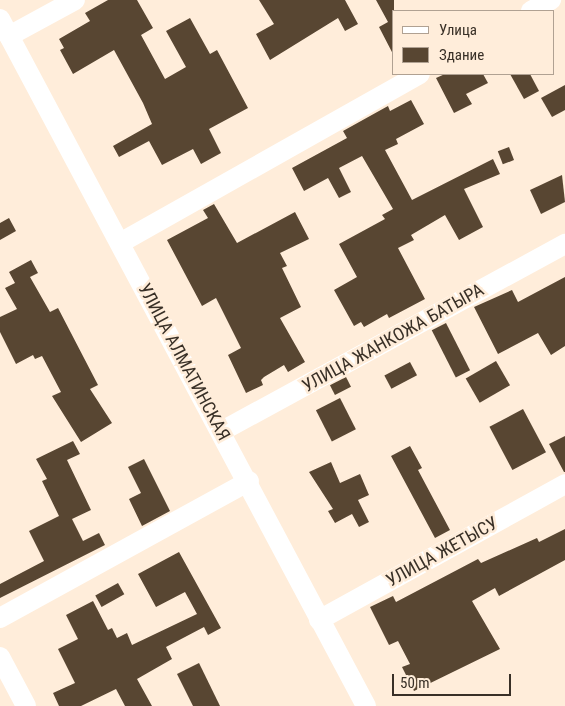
<!DOCTYPE html>
<html>
<head>
<meta charset="utf-8">
<style>
	body { margin:0 }
	#map { position:relative; width:565px; height:706px; overflow:hidden; background:#ffedda; font-family:"Roboto Condensed",sans-serif }
	div>[style] { position:absolute }
	.building>* { inset:0; background:#584632; transform-origin:0 0 }
	.minor>* { height:20px; margin:-10px; padding:0 10px; transform-origin:10px; border-radius:10px; background:#fff }
	span { translate:-50% -50%; white-space:nowrap; text-align:center; line-height:1.15; -webkit-text-stroke:5px #ffedda; paint-order:stroke }
	.street-label { font-size:18px; color:#393027 }
	.legend { position:absolute; left:392px; top:10px; width:162px; height:65px; box-sizing:border-box; background:#ffedda; border:1px solid #b0a192; margin:0; padding:6px 9px; list-style:none; font-size:15px; color:#393027 }
	.legend li { display:flex; align-items:center; gap:10px; height:25px }
	.legend b { width:25px; border:1px solid #b0a192 }
	.scale { position:absolute; left:392px; top:674px; width:119px; height:22px; box-sizing:border-box; border:2px solid #393027; border-top:0; padding-left:6px; font-size:15px; line-height:18px; white-space:nowrap; color:#393027; -webkit-text-stroke:4px #ffedda; paint-order:stroke }
</style>
</head>
<body>
<div id="map">
	<div class="building">
		<div style="clip-path:polygon(108px 0,137px 0,153px 28px,141px 35px,165px 79px,186px 67px,166px 31px,190px 18px,210px 54px,217px 50px,248px 108px,209px 129px,221px 153px,201px 164px,193px 149px,162px 165px,149px 141px,119px 157px,113px 146px,152px 124px,143px 103px,114px 50px,73px 74px,60px 50px,64px 48px,59px 39px,90px 21px,85px 13px)"></div>
		<div style="clip-path:polygon(259px 0,345px 0,358px 24px,345px 31px,338px 18px,270px 60px,256px 34px,274px 24px)"></div>
		<div style="clip-path:polygon(376px 0,394px 0,394px 56px,379px 27px,388px 22px)"></div>
		<div style="clip-path:polygon(445px 74px,483px 74px,488px 83px,466px 94px,472px 104px,454px 113px,436px 78px)"></div>
		<div style="clip-path:polygon(510px 74px,530px 74px,539px 91px,524px 99px)"></div>
		<div style="clip-path:polygon(565px 85px,565px 110px,552px 117px,541px 98px)"></div>
		<div style="clip-path:polygon(411px 100px,424px 124px,396px 139px,398px 144px,385px 150px,412px 200px,493px 159px,500px 174px,464px 189px,483px 227px,459px 240px,445px 215px,411px 235px,414px 240px,398px 248px,425px 299px,389px 318px,387px 314px,364px 327px,361px 322px,354px 326px,334px 290px,357px 277px,339px 244px,385px 219px,382px 215px,393px 209px,362px 156px,339px 168px,351px 192px,339px 198px,328px 178px,304px 191px,292px 168px,347px 138px,343px 131px,388px 106px,390px 111px)"></div>
		<div style="left:509px;top:147px;width:14px;height:12px;rotate:69deg"></div>
		<div style="clip-path:polygon(562px 175px,565px 202px,541px 214px,530px 190px)"></div>
		<div style="clip-path:polygon(214px 204px,237px 243px,295px 212px,309px 239px,280px 253px,287px 266px,282px 268px,301px 307px,280px 318px,305px 362px,288px 372px,284px 365px,264px 377px,261px 380px,263px 385px,246px 393px,228px 355px,241px 348px,216px 298px,202px 306px,167px 240px,208px 218px,203px 210px)"></div>
		<div style="clip-path:polygon(9px 218px,16px 231px,0 240px,0 223px)"></div>
		<div style="clip-path:polygon(31px 260px,38px 273px,30px 277px,50px 312px,58px 308px,98px 385px,90px 389px,112px 423px,81px 442px,52px 396px,61px 392px,42px 356px,35px 359px,33px 355px,16px 364px,0 332px,0 317px,17px 309px,5px 288px,15px 283px,9px 272px)"></div>
		<div style="clip-path:polygon(565px 277px,565px 346px,551px 355px,538px 333px,498px 354px,474px 307px,512px 290px,518px 302px)"></div>
		<div style="left:446px;top:323px;width:53px;height:16px;rotate:63deg"></div>
		<div style="left:496px;top:361px;width:28px;height:35px;rotate:60deg"></div>
		<div style="left:410px;top:362px;width:15px;height:29px;rotate:62deg"></div>
		<div style="left:346px;top:377px;width:11px;height:18px;rotate:63deg"></div>
		<div style="left:340px;top:398px;width:35px;height:27px;rotate:63deg"></div>
		<div style="left:523px;top:409px;width:49px;height:38px;rotate:62deg"></div>
		<div style="clip-path:polygon(565px 436px,565px 472px,564px 472px,549px 444px)"></div>
		<div style="clip-path:polygon(73px 441px,80px 454px,67px 460px,91px 510px,72px 519px,83px 541px,99px 533px,105px 545px,0 598px,0 584px,44px 561px,29px 531px,59px 516px,42px 481px,47px 479px,36px 459px)"></div>
		<div style="clip-path:polygon(410px 446px,422px 468px,418px 470px,450px 530px,435px 538px,391px 456px)"></div>
		<div style="clip-path:polygon(144px 459px,170px 511px,142px 526px,129px 499px,141px 493px,128px 467px)"></div>
		<div style="clip-path:polygon(331px 462px,340px 483px,360px 474px,369px 495px,358px 500px,369px 522px,359px 527px,352px 514px,335px 523px,328px 511px,333px 509px,309px 472px)"></div>
		<div style="clip-path:polygon(565px 529px,565px 560px,499px 596px,495px 588px,472px 601px,500px 649px,414px 691px,402px 667px,410px 664px,398px 641px,389px 645px,370px 607px,393px 596px,396px 602px,478px 559px,481px 563px,537px 538px,539px 542px)"></div>
		<div style="clip-path:polygon(179px 552px,221px 628px,208px 635px,204px 627px,166px 647px,172px 659px,137px 679px,152px 706px,125px 706px,116px 689px,81px 706px,59px 706px,53px 693px,75px 683px,58px 649px,78px 639px,66px 615px,93px 601px,108px 630px,112px 628px,117px 638px,127px 633px,132px 645px,197px 614px,185px 592px,156px 607px,138px 574px)"></div>
		<div style="left:118px;top:583px;width:13px;height:26px;rotate:61deg"></div>
		<div style="clip-path:polygon(199px 663px,220px 706px,193px 706px,177px 674px)"></div>
	</div>
	<div class="minor">
		<div style="left:531px;top:11px;width:23px;rotate:-29deg"></div>
		<div style="left:0;top:19px;width:778px;rotate:61.95deg"></div>
		<div style="left:9px;top:36px;width:75px;rotate:-28.6deg"></div>
		<div style="left:120px;top:243px;width:344px;rotate:-29.4deg"></div>
		<div style="left:222px;top:431px;width:391px;rotate:-28.6deg"></div>
		<div style="left:0;top:618px;width:284px;rotate:-28.8deg"></div>
		<div style="left:319px;top:620px;width:281px;rotate:-28.9deg"></div>
		<div style="left:0;top:657px;width:55px;rotate:62deg"></div>
	</div>
	<div class="street-label">
		<span style="left:393px;top:338px;rotate:-29deg">УЛИЦА ЖАНКОЖА БАТЫРА</span>
		<span style="left:184px;top:362px;rotate:62deg">УЛИЦА АЛМАТИНСКАЯ</span>
		<span style="left:442px;top:552px;rotate:-29deg">УЛИЦА ЖЕТЫСУ</span>
	</div>
	<ul class="legend">
	<li><b style="height:6px;background:#fff"></b>Улица</li>
	<li><b style="height:14px;background:#584632"></b>Здание</li>
	</ul>
	<div class="scale">50 m</div>
</div>
</body>
</html>
